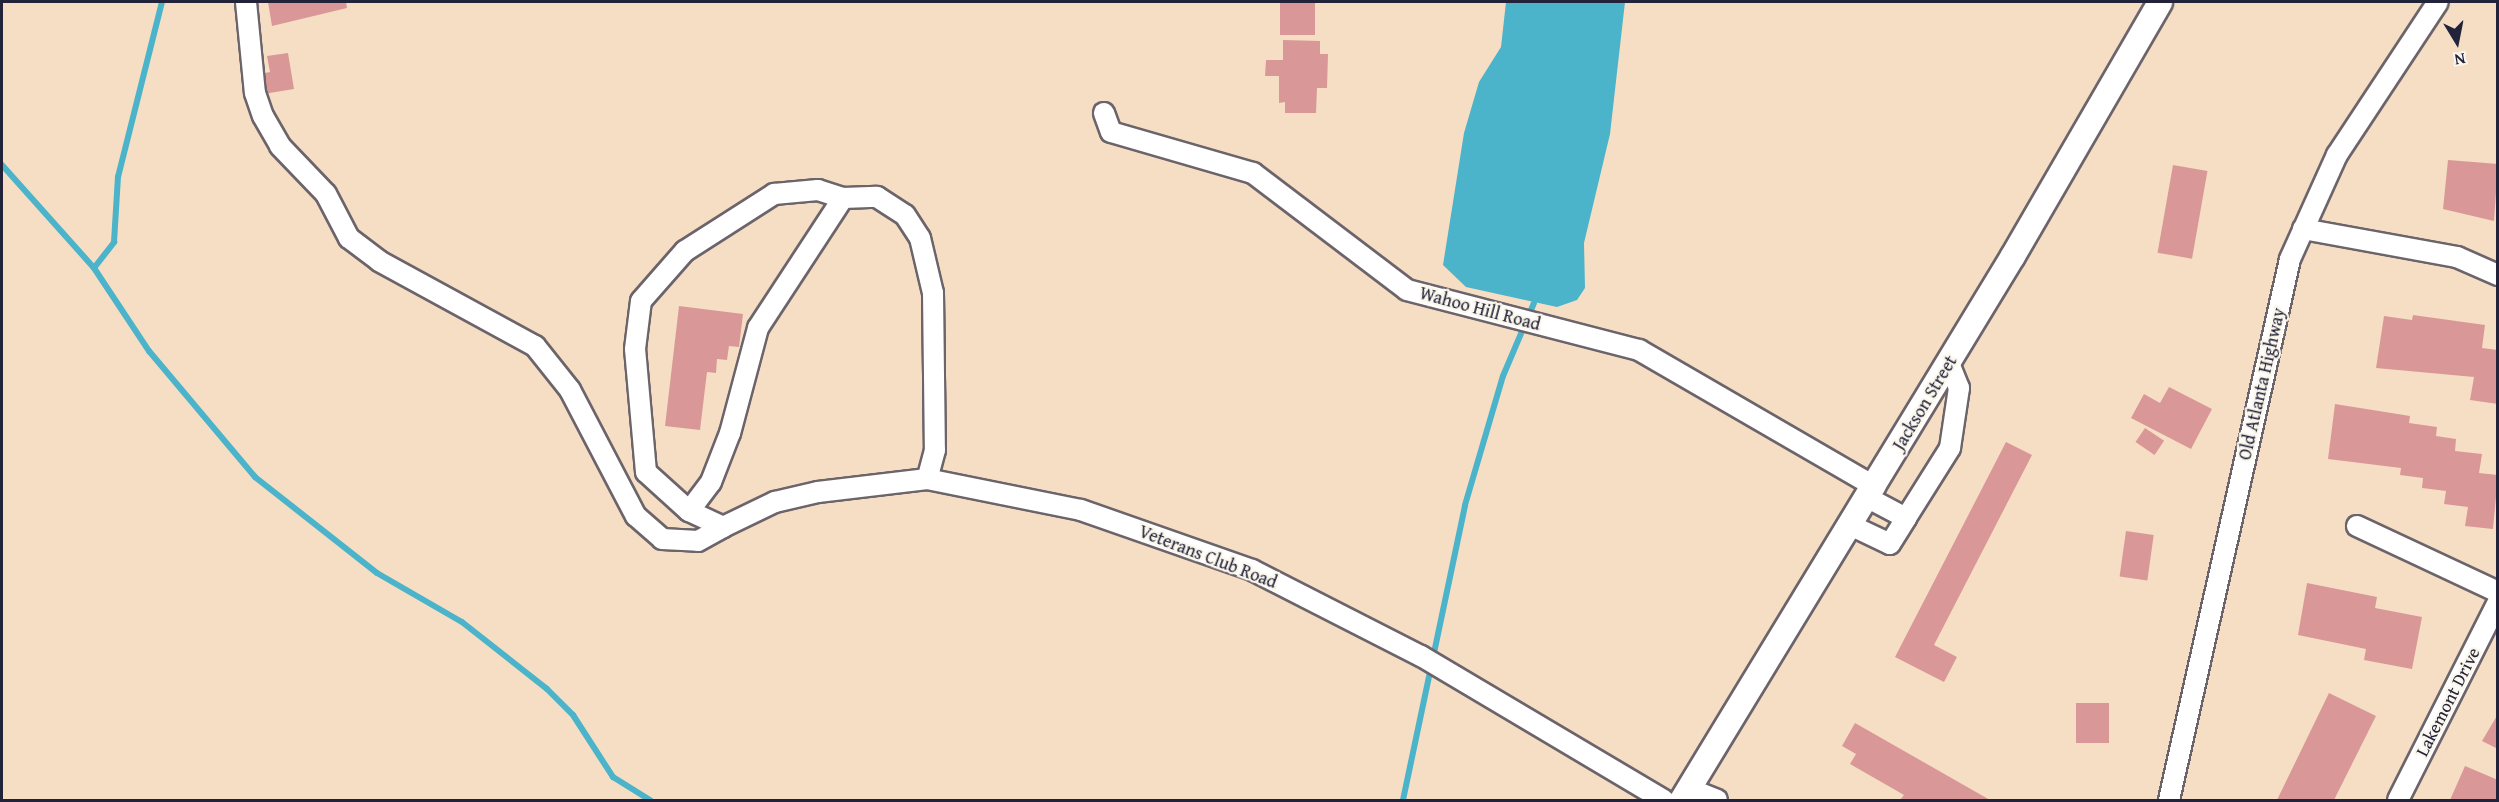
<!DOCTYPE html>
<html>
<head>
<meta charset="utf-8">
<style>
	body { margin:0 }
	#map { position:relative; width:2499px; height:802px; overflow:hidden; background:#f5dec4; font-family:"Gentium Book Plus",serif }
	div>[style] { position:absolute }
	.water>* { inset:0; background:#4bb3ca }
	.stream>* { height:6px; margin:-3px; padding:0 3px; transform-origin:3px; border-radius:3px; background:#4bb3ca }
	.building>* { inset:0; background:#d99897; transform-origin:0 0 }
	.roads { filter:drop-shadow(2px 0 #6c646b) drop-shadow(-2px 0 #6c646b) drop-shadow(0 2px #6c646b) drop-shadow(0 -2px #6c646b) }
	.minor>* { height:20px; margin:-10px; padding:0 10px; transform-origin:10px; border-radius:10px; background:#fff }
	.major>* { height:24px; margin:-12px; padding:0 12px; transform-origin:12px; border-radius:12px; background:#fff }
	span { translate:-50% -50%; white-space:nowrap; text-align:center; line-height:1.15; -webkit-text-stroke:4.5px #fbf7ec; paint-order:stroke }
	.street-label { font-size:18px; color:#22223b }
	.frame { position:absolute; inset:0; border:3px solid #22223b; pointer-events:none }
	.north { position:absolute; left:2427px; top:12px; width:60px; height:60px; -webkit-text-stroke:4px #fbf7ec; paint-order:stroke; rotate:170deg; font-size:16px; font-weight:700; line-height:24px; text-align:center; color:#22223b }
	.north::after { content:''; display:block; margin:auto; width:21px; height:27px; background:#22223b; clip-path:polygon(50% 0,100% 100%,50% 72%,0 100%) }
</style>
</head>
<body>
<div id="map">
	<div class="water">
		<div style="clip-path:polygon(1506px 2px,1625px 2px,1610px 134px,1584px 243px,1585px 288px,1577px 300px,1557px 307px,1466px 287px,1443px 265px,1464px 133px,1479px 82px,1501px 47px)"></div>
	</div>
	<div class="stream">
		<div style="left:2px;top:165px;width:138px;rotate:48.2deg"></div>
		<div style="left:94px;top:268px;width:100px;rotate:56.5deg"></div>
		<div style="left:149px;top:351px;width:165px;rotate:49.9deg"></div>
		<div style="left:255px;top:477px;width:155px;rotate:38.2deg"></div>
		<div style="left:377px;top:573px;width:98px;rotate:30deg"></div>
		<div style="left:462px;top:622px;width:108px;rotate:38.2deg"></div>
		<div style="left:547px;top:689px;width:37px;rotate:45deg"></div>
		<div style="left:573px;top:715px;width:74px;rotate:57.2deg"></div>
		<div style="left:613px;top:777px;width:44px;rotate:31.9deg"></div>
		<div style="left:94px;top:268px;width:33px;rotate:-52deg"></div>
		<div style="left:114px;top:242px;width:65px;rotate:-86.5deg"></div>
		<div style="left:118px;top:177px;width:180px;rotate:-75.9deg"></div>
		<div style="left:1403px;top:800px;width:301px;rotate:-78.1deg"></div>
		<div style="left:1465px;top:505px;width:134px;rotate:-73.6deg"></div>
		<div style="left:1503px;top:376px;width:79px;rotate:-67deg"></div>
	</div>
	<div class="building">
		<div style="clip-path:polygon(268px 2px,346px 2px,347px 8px,272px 26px)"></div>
		<div style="left:1280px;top:2px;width:35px;height:33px"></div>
		<div style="clip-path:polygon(1283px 40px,1320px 41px,1320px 54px,1328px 54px,1327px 88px,1317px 88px,1316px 113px,1285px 113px,1285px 102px,1279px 103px,1279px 76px,1265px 76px,1266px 60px,1283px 60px)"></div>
		<div style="clip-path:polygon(288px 53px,294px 89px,257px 95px,254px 75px,270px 72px,267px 56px)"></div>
		<div style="clip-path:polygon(2448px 160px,2498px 164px,2494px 221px,2443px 209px)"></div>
		<div style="left:2173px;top:165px;width:35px;height:89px;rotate:10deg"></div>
		<div style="clip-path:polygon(679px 306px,743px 314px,739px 347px,729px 346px,727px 360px,717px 359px,716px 373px,707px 372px,700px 430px,665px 426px)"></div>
		<div style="clip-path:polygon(2413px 315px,2485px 325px,2482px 348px,2498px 350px,2498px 404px,2470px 400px,2474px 377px,2376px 368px,2384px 316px,2412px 320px)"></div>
		<div style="clip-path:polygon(2169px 387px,2212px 409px,2191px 449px,2131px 418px,2144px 394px,2160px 403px)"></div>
		<div style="clip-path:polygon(2335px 404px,2410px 416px,2409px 423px,2437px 427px,2436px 436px,2456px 439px,2455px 451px,2482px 454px,2479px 473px,2498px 475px,2493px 529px,2465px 526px,2468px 507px,2444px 504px,2446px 491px,2422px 488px,2423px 478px,2400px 475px,2401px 468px,2328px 459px)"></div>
		<div style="left:2145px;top:428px;width:23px;height:17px;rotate:34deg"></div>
		<div style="clip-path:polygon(2006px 442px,2032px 455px,1934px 645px,1957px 657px,1944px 682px,1895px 657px)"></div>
		<div style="left:2126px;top:531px;width:28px;height:46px;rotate:8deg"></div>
		<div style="clip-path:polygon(2307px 583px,2377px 597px,2375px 608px,2422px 617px,2412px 669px,2364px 660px,2366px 649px,2298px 635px)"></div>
		<div style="clip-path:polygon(2329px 693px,2376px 716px,2334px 800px,2277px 800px)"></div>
		<div style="left:2076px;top:703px;width:33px;height:40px"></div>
		<div style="clip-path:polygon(2498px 714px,2498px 749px,2482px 741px)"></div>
		<div style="clip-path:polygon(1855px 723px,1990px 800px,1900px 800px,1904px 795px,1850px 764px,1856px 754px,1842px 746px)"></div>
		<div style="clip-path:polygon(2465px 766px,2498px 780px,2498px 800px,2450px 800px)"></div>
	</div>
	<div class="roads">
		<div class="minor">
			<div style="left:246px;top:2px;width:91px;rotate:84.4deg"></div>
			<div style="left:255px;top:93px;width:24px;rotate:71deg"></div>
			<div style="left:263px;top:116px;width:34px;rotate:60deg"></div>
			<div style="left:280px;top:146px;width:66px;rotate:46.2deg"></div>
			<div style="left:326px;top:194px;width:50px;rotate:62.4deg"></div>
			<div style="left:349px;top:238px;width:38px;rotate:37deg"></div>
			<div style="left:379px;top:261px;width:178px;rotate:28.6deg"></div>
			<div style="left:535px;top:346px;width:56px;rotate:51.5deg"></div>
			<div style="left:570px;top:390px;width:142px;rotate:62.4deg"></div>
			<div style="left:636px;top:516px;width:35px;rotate:41deg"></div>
			<div style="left:662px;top:539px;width:36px;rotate:3deg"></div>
			<div style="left:698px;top:541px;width:29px;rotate:-29deg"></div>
			<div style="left:1104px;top:113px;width:20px;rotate:70deg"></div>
			<div style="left:1111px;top:132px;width:148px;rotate:16.1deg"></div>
			<div style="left:1253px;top:173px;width:193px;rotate:37.2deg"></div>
			<div style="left:1407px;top:290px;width:240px;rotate:14.5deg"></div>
			<div style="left:1639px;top:350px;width:273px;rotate:30.1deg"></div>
			<div style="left:843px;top:198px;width:155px;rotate:123.2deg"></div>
			<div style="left:758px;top:328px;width:109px;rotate:104.9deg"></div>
			<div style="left:730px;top:433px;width:53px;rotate:111.2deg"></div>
			<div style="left:711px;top:482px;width:36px;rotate:127deg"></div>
			<div style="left:689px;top:511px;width:38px;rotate:25deg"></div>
			<div style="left:723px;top:527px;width:58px;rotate:-25.7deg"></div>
			<div style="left:775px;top:502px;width:44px;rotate:-13.1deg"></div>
			<div style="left:818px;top:492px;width:110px;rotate:-6.8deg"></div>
			<div style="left:927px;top:479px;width:157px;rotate:11.4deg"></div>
			<div style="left:1081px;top:510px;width:181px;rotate:19.3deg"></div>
			<div style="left:1252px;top:570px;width:190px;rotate:27deg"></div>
			<div style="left:1421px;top:656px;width:282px;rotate:30.7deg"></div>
			<div style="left:2303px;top:229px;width:157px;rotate:10.3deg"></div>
			<div style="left:2457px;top:257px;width:45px;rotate:23.7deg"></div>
			<div style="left:689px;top:511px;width:58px;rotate:-137.8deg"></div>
			<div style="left:646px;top:472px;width:123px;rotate:-95.1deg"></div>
			<div style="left:635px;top:349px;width:48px;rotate:-82.9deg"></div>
			<div style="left:641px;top:301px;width:67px;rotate:-48.7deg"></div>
			<div style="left:685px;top:251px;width:106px;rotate:-32.6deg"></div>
			<div style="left:774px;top:194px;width:44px;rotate:-5.2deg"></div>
			<div style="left:818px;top:190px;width:26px;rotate:18deg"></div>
			<div style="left:843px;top:198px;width:34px;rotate:-2deg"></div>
			<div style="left:877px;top:197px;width:33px;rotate:33deg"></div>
			<div style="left:905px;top:215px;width:27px;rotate:57deg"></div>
			<div style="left:920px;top:238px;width:57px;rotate:76.7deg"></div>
			<div style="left:933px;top:293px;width:157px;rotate:89.3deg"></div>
			<div style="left:935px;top:450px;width:30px;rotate:105deg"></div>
			<div style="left:1906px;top:518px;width:83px;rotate:-57.8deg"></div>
			<div style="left:1950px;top:448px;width:61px;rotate:-81.5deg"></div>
			<div style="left:1959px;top:388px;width:27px;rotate:-112deg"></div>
			<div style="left:1850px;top:525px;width:44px;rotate:25.4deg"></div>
			<div style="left:1890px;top:544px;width:31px;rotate:-58deg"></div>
			<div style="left:1906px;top:518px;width:43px;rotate:-152.2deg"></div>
			<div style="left:2357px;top:526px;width:156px;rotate:25.1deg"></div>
			<div style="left:1690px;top:789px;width:29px;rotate:22deg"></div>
			<div style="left:2169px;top:800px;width:554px;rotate:-77.39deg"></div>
			<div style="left:2290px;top:259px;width:114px;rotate:-65.7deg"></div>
			<div style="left:2337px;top:155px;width:183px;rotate:-56.6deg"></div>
			<div style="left:2398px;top:800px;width:222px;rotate:-63.2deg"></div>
		</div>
		<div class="major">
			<div style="left:1682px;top:800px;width:637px;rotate:-58.68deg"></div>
			<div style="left:2013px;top:256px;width:293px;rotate:-59.9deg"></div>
		</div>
	</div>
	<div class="street-label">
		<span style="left:1480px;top:309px;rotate:15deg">Wahoo Hill Road</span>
		<span style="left:2262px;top:384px;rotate:-77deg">Old Atlanta Highway</span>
		<span style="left:1925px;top:403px;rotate:-59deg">Jackson Street</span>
		<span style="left:1208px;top:557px;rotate:21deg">Veterans Club Road</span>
		<span style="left:2448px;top:702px;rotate:-63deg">Lakemont Drive</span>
	</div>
	<div class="frame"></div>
	<div class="north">N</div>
</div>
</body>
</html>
